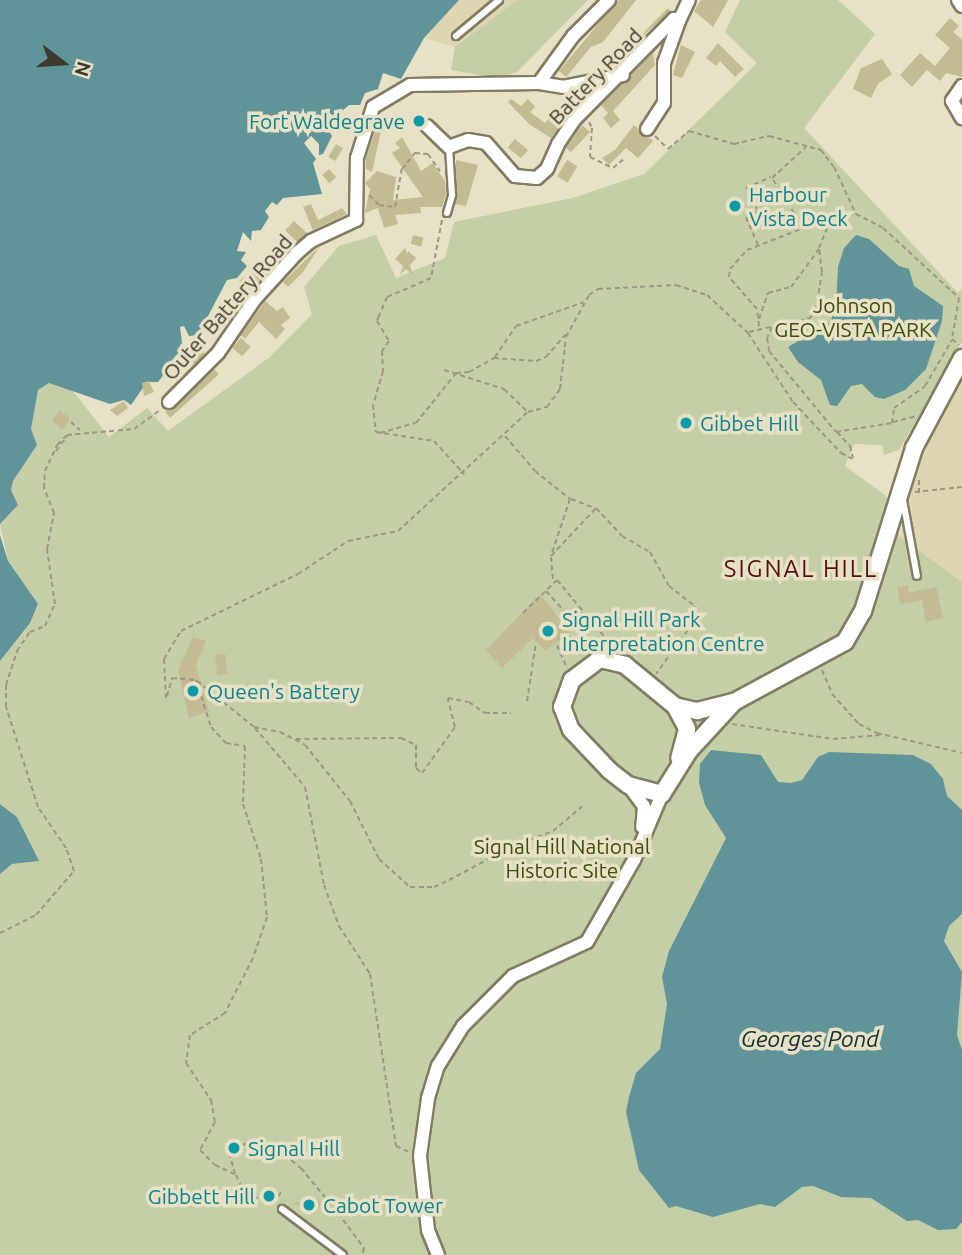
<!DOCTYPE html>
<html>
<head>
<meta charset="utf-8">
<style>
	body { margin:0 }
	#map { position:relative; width:962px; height:1255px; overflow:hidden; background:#e7e1c5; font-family:Ubuntu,sans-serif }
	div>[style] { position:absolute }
	.built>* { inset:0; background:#ded6b3 }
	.green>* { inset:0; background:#c4cea7 }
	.water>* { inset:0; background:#609499 }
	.building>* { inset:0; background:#c4bb92; transform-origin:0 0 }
	.path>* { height:2px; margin-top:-1px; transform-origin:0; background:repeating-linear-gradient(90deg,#9c9782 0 5px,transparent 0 8.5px) }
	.roads { filter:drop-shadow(2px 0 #827c63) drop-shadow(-2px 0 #827c63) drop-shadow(0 2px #827c63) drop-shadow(0 -2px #827c63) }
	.service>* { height:6px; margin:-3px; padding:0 3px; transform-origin:3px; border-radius:3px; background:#fff }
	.minor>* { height:12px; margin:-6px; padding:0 6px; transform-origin:6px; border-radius:6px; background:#fff }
	.tertiary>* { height:16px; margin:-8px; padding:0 8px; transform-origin:8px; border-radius:8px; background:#fff }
	.dots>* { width:19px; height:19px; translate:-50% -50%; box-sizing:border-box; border:4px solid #e7e1c5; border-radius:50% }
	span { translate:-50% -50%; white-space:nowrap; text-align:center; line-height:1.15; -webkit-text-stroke:7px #e7e1c5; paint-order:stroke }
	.street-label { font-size:21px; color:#3d3a2f }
	.culture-label { font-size:21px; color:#0d838f }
	.right { translate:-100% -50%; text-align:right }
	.left { translate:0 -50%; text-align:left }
	.park-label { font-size:21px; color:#414c0c }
	.water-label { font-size:23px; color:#132f32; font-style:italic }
	.quarter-label { font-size:24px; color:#551016; letter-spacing:2px }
	.north { position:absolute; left:28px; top:28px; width:70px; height:70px; -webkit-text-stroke:5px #e7e1c5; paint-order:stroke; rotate:107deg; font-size:19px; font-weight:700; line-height:28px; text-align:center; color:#3d3a2f }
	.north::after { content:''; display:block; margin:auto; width:24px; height:32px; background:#3d3a2f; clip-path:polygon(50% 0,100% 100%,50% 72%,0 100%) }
</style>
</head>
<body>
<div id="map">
	<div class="built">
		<div style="clip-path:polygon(459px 0,517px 0,455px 47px,424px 38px)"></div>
		<div style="clip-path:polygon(962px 371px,962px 582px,900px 537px,918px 461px)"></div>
	</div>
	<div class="green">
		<div style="clip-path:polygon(517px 0,588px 0,517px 72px,497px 78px,451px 70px,455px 47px)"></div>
		<div style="clip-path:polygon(740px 0,838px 0,875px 34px,804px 128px,958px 293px,962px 289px,962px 341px,899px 450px,884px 455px,882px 445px,854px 444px,845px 466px,886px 496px,900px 537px,962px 582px,962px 1255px,0 1255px,0 874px,12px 864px,38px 861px,17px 817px,0 804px,0 661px,30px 623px,38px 605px,8px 561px,0 524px,18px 505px,11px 490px,13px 481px,37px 445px,30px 429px,38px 390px,49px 383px,72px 390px,109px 437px,147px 408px,168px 431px,270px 357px,312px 314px,304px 287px,339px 246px,376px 235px,396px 278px,445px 258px,454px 222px,573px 198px,644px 174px,757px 63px,725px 32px)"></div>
	</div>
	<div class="water">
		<div style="clip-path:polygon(0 0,459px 0,424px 38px,401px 79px,383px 73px,378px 89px,365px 93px,360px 105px,349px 105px,334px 118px,330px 113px,322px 120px,332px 136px,323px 154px,319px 155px,319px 144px,311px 136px,304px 143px,316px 159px,313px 163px,322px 194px,283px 198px,277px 205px,272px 202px,265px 211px,269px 217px,261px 230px,252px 231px,251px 241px,243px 232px,237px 251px,246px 252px,241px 260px,247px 266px,237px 278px,227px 280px,198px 335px,189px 336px,184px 326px,180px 327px,184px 359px,173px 363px,158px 382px,147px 382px,131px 405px,124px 400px,110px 404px,49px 383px,38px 390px,31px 429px,37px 445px,13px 481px,11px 490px,18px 505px,0 524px)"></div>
		<div style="clip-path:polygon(856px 235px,869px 239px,899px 266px,909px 269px,914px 286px,943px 306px,942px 321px,926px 369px,905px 390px,884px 399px,875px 397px,862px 384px,851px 386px,837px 406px,830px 405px,821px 380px,798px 362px,788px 347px,830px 323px,836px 306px,838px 267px,844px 248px)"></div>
		<div style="clip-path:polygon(0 535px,8px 561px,38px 604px,30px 623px,0 661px)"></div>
		<div style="clip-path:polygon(711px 750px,761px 755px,778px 782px,791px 783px,802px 780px,818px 757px,829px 752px,913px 755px,931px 764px,943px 779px,947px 796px,962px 810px,962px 914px,949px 926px,944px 941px,962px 972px,957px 1035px,962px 1050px,962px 1222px,956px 1229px,938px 1230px,918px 1220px,907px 1221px,871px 1198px,841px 1197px,813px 1186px,802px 1187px,775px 1207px,760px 1204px,713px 1217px,676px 1206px,669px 1208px,639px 1170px,626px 1112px,629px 1097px,636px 1073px,660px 1049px,667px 1004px,662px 977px,669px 951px,726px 838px,705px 805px,699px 783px,700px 764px)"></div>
		<div style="clip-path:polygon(0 804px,17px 817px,39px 861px,12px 864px,0 874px)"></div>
	</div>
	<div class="building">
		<div style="clip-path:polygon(618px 0,636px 0,603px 42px,591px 47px,566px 77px,559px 71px)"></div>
		<div style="clip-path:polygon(701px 0,728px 0,713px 27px,694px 11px)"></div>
		<div style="clip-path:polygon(668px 8px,671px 11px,638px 40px,647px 29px)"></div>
		<div style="clip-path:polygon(950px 18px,959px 26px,953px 32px,962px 39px,962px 77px,946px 73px,940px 81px,927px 70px,912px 87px,900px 75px,920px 53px,935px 66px,950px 48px,935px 35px)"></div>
		<div style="clip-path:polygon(718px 43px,744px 69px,735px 77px,720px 61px,716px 66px,706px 58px)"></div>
		<div style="clip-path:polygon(681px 45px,695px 52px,682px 78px,673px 75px)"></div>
		<div style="clip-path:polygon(653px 53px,655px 65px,613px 111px,620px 120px,611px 128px,603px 118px,608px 113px,601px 105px)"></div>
		<div style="clip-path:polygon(882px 59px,892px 74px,878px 84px,871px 98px,853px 89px,861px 68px)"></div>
		<div style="clip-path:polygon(511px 99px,521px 106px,528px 99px,535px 107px,530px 112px,545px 123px,563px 103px,571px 110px,551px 138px,529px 124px,508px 102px)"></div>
		<div style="clip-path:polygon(582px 125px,590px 132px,571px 152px,566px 148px)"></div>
		<div style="clip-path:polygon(634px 125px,653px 141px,638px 158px,626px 148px,609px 165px,602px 158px,615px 150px)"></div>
		<div style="clip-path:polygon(375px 130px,381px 131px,372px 172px,366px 169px,366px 159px)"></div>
		<div style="clip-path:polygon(402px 137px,421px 171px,433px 163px,445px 181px,446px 194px,442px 207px,420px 207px,421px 213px,395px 215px,398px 224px,384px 228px,378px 208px,365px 213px,370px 189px,365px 183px,377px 171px,396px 177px,393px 200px,423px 197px,392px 153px,400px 148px,395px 143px)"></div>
		<div style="left:515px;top:139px;width:17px;height:11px;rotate:40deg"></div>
		<div style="left:336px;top:144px;width:8px;height:15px;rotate:30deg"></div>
		<div style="clip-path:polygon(456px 160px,478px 165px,466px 206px,455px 204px)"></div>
		<div style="left:567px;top:160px;width:12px;height:19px;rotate:31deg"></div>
		<div style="left:329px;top:169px;width:11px;height:9px;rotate:49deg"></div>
		<div style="clip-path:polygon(311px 204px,318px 220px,342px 208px,347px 214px,313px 230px,303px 207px)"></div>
		<div style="left:294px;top:221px;width:18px;height:13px;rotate:43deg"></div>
		<div style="left:413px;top:235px;width:11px;height:9px;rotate:15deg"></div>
		<div style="clip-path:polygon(320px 246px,303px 272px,288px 287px,283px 282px)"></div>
		<div style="clip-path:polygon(405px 248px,407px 255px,408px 251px,416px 258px,410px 265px,413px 275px,406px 269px,400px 275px,403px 266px,395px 259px)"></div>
		<div style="clip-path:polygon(274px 253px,280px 258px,250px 291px,239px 281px)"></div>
		<div style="clip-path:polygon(265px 301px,277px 311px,283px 307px,290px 318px,281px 325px,285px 329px,276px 339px,259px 322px,245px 339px,241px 335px)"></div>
		<div style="left:241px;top:338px;width:13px;height:13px;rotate:42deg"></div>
		<div style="clip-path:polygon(202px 349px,205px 354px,178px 381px,194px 364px,189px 358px)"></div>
		<div style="clip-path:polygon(214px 369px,219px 374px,170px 418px,165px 411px,175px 408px)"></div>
		<div style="clip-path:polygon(149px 381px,154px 392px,144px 396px,142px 383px)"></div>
		<div style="clip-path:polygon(124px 401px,128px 408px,117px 416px,110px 410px)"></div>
		<div style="clip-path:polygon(60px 410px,70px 419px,62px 430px,52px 420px)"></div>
		<div style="clip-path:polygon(908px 585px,909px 593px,936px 587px,943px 618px,926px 622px,922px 600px,900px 604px,897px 587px)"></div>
		<div style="clip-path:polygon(540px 594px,570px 633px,545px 651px,533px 638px,502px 668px,486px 650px)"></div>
		<div style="clip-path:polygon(193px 637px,206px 641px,196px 665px,209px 712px,189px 718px,178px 670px)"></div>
		<div style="left:225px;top:654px;width:20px;height:10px;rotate:84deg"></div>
		<div style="clip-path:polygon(311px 1195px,322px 1202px,315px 1215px,293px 1203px,308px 1200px)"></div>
	</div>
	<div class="path">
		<div style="left:589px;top:122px;width:7px;rotate:63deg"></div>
		<div style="left:592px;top:128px;width:29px;rotate:94deg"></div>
		<div style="left:590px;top:157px;width:25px;rotate:26deg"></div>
		<div style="left:613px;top:168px;width:16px;rotate:-40deg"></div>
		<div style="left:655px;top:136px;width:18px;rotate:45deg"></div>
		<div style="left:668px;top:149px;width:28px;rotate:-41deg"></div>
		<div style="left:689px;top:131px;width:47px;rotate:16.1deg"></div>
		<div style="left:734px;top:144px;width:36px;rotate:-13deg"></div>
		<div style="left:769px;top:136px;width:54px;rotate:15.1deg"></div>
		<div style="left:821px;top:150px;width:21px;rotate:53deg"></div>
		<div style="left:834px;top:167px;width:52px;rotate:64.9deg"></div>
		<div style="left:369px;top:195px;width:14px;rotate:45deg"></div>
		<div style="left:379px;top:205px;width:16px;rotate:7deg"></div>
		<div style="left:395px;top:207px;width:39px;rotate:-80deg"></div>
		<div style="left:402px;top:169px;width:21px;rotate:-51deg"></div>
		<div style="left:415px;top:153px;width:13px;rotate:4deg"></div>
		<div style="left:428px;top:154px;width:21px;rotate:55deg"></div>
		<div style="left:746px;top:217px;width:30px;rotate:67deg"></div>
		<div style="left:442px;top:220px;width:59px;rotate:100.7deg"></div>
		<div style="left:431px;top:278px;width:48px;rotate:156.6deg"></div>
		<div style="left:387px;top:297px;width:21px;rotate:113deg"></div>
		<div style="left:379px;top:316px;width:5px;rotate:112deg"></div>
		<div style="left:377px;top:321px;width:23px;rotate:59deg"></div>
		<div style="left:389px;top:341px;width:12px;rotate:125deg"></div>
		<div style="left:382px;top:351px;width:20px;rotate:87deg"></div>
		<div style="left:383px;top:371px;width:35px;rotate:106deg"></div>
		<div style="left:373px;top:405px;width:27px;rotate:84deg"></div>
		<div style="left:376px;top:432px;width:59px;rotate:8.8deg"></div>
		<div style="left:434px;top:441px;width:45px;rotate:47.7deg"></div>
		<div style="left:748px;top:221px;width:14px;rotate:-45deg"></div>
		<div style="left:758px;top:211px;width:26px;rotate:-118deg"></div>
		<div style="left:746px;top:188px;width:27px;rotate:-24deg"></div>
		<div style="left:810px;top:226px;width:22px;rotate:-21deg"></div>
		<div style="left:759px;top:319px;width:28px;rotate:-71deg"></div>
		<div style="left:768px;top:293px;width:24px;rotate:-15deg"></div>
		<div style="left:791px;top:287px;width:47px;rotate:-53.6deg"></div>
		<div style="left:759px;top:326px;width:17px;rotate:-97deg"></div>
		<div style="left:757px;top:309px;width:43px;rotate:-131.2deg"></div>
		<div style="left:729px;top:277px;width:8px;rotate:-83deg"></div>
		<div style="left:730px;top:269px;width:25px;rotate:-48deg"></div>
		<div style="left:747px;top:250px;width:66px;rotate:-21.2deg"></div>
		<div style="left:809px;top:226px;width:20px;rotate:-139deg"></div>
		<div style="left:794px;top:213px;width:41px;rotate:-122.2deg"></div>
		<div style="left:772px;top:178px;width:46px;rotate:-42.4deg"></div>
		<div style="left:772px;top:327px;width:12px;rotate:114deg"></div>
		<div style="left:767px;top:338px;width:13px;rotate:81deg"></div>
		<div style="left:769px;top:351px;width:105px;rotate:50.4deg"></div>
		<div style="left:836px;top:432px;width:57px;rotate:-9.1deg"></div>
		<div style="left:892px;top:423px;width:15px;rotate:-82deg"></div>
		<div style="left:894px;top:408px;width:38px;rotate:-35deg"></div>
		<div style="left:925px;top:386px;width:53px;rotate:-59.6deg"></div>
		<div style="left:749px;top:332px;width:63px;rotate:-12.9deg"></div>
		<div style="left:810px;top:318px;width:10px;rotate:-53deg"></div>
		<div style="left:816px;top:310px;width:38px;rotate:-81deg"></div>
		<div style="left:822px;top:272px;width:24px;rotate:-97deg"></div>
		<div style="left:819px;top:248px;width:32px;rotate:-68deg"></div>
		<div style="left:831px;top:218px;width:25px;rotate:-9deg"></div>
		<div style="left:856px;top:214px;width:30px;rotate:27deg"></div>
		<div style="left:883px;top:228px;width:103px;rotate:42.6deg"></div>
		<div style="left:959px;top:298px;width:42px;rotate:99.7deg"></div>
		<div style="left:952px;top:339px;width:9px;rotate:41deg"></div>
		<div style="left:495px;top:357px;width:37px;rotate:-56deg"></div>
		<div style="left:516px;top:326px;width:72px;rotate:-19.4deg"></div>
		<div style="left:444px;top:370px;width:63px;rotate:17.6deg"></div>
		<div style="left:504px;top:389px;width:33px;rotate:44deg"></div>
		<div style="left:71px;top:422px;width:12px;rotate:42deg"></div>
		<div style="left:893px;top:422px;width:25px;rotate:-14deg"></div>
		<div style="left:837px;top:432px;width:19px;rotate:47deg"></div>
		<div style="left:850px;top:446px;width:12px;rotate:76deg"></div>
		<div style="left:380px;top:433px;width:37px;rotate:-16deg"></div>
		<div style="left:416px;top:423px;width:64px;rotate:-51.3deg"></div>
		<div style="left:456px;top:373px;width:13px;rotate:-4deg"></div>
		<div style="left:469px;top:372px;width:29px;rotate:-29deg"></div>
		<div style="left:494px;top:358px;width:42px;rotate:4.1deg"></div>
		<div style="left:536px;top:361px;width:11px;rotate:-22deg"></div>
		<div style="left:546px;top:357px;width:32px;rotate:-49deg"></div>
		<div style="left:505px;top:436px;width:46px;rotate:49.4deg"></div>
		<div style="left:535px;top:471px;width:45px;rotate:38.7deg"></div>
		<div style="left:570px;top:499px;width:60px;rotate:108.4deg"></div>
		<div style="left:551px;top:556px;width:66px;rotate:-46.8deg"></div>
		<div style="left:596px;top:508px;width:38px;rotate:47deg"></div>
		<div style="left:622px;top:536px;width:32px;rotate:30deg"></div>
		<div style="left:650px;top:552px;width:39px;rotate:61deg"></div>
		<div style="left:669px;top:586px;width:33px;rotate:38deg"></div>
		<div style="left:695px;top:606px;width:25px;rotate:106deg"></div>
		<div style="left:688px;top:630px;width:54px;rotate:126deg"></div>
		<div style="left:56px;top:451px;width:19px;rotate:-54deg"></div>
		<div style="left:915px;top:492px;width:47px;rotate:-6.1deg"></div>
		<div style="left:919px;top:493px;width:13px;rotate:-90deg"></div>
		<div style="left:571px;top:499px;width:26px;rotate:21deg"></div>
		<div style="left:551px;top:557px;width:22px;rotate:85deg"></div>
		<div style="left:546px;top:591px;width:47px;rotate:47.6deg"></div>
		<div style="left:523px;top:613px;width:47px;rotate:-44.1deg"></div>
		<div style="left:557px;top:580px;width:78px;rotate:50.2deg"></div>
		<div style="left:607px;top:640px;width:8px;rotate:83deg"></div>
		<div style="left:567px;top:635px;width:11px;rotate:38deg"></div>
		<div style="left:576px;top:642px;width:16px;rotate:72deg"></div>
		<div style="left:576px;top:642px;width:33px;rotate:-78deg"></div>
		<div style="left:557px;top:645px;width:23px;rotate:67deg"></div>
		<div style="left:822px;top:670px;width:26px;rotate:67deg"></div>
		<div style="left:832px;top:694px;width:40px;rotate:48deg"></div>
		<div style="left:859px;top:724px;width:20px;rotate:27deg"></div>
		<div style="left:877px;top:733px;width:87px;rotate:13.2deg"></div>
		<div style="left:197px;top:681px;width:73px;rotate:38.9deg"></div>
		<div style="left:254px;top:727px;width:26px;rotate:11deg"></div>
		<div style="left:280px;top:732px;width:28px;rotate:27deg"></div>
		<div style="left:305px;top:745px;width:72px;rotate:51.2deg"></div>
		<div style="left:350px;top:801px;width:65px;rotate:63.4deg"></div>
		<div style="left:379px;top:859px;width:42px;rotate:42.1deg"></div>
		<div style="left:410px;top:887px;width:24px"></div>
		<div style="left:434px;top:887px;width:17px;rotate:-25deg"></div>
		<div style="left:449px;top:880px;width:72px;rotate:-28deg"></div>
		<div style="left:513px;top:846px;width:43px;rotate:-20.6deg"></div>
		<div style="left:553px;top:831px;width:38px;rotate:-40deg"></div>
		<div style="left:167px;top:696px;width:19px;rotate:-74deg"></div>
		<div style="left:172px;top:678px;width:24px;rotate:5deg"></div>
		<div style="left:196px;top:680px;width:49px;rotate:72.3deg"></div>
		<div style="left:211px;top:727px;width:22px;rotate:47deg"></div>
		<div style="left:226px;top:743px;width:19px;rotate:9deg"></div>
		<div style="left:245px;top:746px;width:58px;rotate:92deg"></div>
		<div style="left:243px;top:804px;width:58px;rotate:71.9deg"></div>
		<div style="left:261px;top:859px;width:58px;rotate:84.1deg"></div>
		<div style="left:267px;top:917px;width:43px;rotate:108.9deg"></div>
		<div style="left:253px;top:958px;width:62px;rotate:117deg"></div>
		<div style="left:225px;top:1013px;width:41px;rotate:147.8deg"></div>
		<div style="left:190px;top:1035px;width:28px;rotate:98deg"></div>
		<div style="left:186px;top:1063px;width:45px;rotate:56deg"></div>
		<div style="left:211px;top:1100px;width:22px;rotate:80deg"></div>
		<div style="left:215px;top:1122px;width:32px;rotate:118deg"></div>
		<div style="left:200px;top:1150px;width:21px;rotate:45deg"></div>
		<div style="left:215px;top:1165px;width:23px;rotate:25deg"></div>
		<div style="left:236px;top:1175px;width:21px;rotate:65deg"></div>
		<div style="left:245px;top:1194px;width:32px;rotate:18deg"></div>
		<div style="left:166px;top:698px;width:39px;rotate:-93deg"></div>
		<div style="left:164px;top:659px;width:33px;rotate:-59deg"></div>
		<div style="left:181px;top:631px;width:130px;rotate:-26deg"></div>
		<div style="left:298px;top:574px;width:60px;rotate:-33.4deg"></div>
		<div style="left:348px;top:541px;width:51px;rotate:-11.3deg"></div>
		<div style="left:398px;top:531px;width:176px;rotate:-42.5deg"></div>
		<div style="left:528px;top:412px;width:20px;rotate:-15deg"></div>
		<div style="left:547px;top:407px;width:22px;rotate:-54deg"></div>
		<div style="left:560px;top:389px;width:52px;rotate:-83.4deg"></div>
		<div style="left:566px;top:337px;width:48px;rotate:-61.3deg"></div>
		<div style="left:589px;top:295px;width:11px;rotate:-34deg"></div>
		<div style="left:598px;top:289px;width:78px;rotate:-2.9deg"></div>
		<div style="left:676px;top:285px;width:33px;rotate:18deg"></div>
		<div style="left:707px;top:295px;width:56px;rotate:42.8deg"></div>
		<div style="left:748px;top:333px;width:82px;rotate:56.9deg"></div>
		<div style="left:793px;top:402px;width:70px;rotate:46.7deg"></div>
		<div style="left:841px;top:453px;width:13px;rotate:27deg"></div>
		<div style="left:527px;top:701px;width:60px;rotate:-81.3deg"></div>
		<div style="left:732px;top:724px;width:102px;rotate:8.4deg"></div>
		<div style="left:833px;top:739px;width:47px;rotate:-4.9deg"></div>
		<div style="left:255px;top:728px;width:77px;rotate:49.7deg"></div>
		<div style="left:305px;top:787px;width:100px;rotate:79deg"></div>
		<div style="left:324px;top:885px;width:44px;rotate:69.9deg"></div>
		<div style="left:339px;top:926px;width:57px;rotate:57.1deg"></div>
		<div style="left:370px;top:974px;width:174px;rotate:81.4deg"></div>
		<div style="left:396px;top:1146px;width:14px;rotate:25deg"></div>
		<div style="left:296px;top:739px;width:105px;rotate:-0.5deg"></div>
		<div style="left:401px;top:738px;width:17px;rotate:25deg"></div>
		<div style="left:416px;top:745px;width:23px;rotate:90deg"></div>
		<div style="left:416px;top:768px;width:8px;rotate:40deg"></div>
		<div style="left:422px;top:773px;width:57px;rotate:-54.3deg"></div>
		<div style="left:455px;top:727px;width:30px;rotate:-104deg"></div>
		<div style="left:448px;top:698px;width:21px;rotate:11deg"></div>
		<div style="left:469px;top:702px;width:19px;rotate:35deg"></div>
		<div style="left:485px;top:713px;width:26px"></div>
		<div style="left:0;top:933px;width:40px;rotate:-26.6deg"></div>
		<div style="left:36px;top:915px;width:58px;rotate:-49.2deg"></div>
		<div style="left:74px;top:871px;width:24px;rotate:-109deg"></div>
		<div style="left:66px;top:848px;width:50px;rotate:-124.3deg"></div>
		<div style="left:38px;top:807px;width:105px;rotate:-107.7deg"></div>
		<div style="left:6px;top:707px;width:22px;rotate:-90deg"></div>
		<div style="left:6px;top:685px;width:36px;rotate:-72deg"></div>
		<div style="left:17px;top:651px;width:23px;rotate:-56deg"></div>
		<div style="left:30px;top:632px;width:16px;rotate:-22deg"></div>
		<div style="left:45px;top:626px;width:24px;rotate:-66deg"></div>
		<div style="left:55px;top:604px;width:56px;rotate:-98.3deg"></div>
		<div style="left:47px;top:549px;width:37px;rotate:-79deg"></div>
		<div style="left:54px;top:513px;width:27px;rotate:-112deg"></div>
		<div style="left:44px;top:488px;width:17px;rotate:-87deg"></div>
		<div style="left:45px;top:471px;width:29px;rotate:-65deg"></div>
		<div style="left:57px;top:445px;width:14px;rotate:-45deg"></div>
		<div style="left:67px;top:435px;width:67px;rotate:-5.1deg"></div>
		<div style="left:134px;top:429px;width:32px;rotate:-36deg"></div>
		<div style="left:235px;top:1174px;width:20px;rotate:-105deg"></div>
		<div style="left:230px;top:1155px;width:8px;rotate:-60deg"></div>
		<div style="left:234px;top:1148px;width:20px;rotate:-20deg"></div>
		<div style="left:253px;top:1141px;width:19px;rotate:9deg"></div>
		<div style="left:272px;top:1144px;width:38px;rotate:40deg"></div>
		<div style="left:301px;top:1168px;width:58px;rotate:50.6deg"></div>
		<div style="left:338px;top:1213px;width:44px;rotate:53.4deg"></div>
		<div style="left:364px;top:1248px;width:7px;rotate:106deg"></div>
		<div style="left:273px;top:1203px;width:15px;rotate:-53deg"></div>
	</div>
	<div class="roads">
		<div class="service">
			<div style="left:456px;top:36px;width:56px;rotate:-39.9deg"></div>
			<div style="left:447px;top:213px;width:19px;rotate:-74deg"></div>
			<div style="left:452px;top:195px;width:48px;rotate:-93.6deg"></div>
			<div style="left:903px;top:500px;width:77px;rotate:79.6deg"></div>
			<div style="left:282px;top:1209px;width:76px;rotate:37deg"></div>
		</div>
		<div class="minor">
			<div style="left:958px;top:0;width:7px;rotate:56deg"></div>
			<div style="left:539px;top:83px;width:58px;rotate:-54.1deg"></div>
			<div style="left:573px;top:36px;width:51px;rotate:-45deg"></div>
			<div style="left:962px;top:86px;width:18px;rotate:124deg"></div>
			<div style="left:952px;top:101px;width:20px;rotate:60deg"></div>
			<div style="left:427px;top:126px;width:30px;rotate:44deg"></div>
			<div style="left:449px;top:147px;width:20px;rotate:-20deg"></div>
			<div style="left:468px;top:140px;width:18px;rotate:9deg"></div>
			<div style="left:486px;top:143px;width:44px;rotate:48.7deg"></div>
			<div style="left:515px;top:176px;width:22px;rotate:5deg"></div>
			<div style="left:537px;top:178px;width:13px;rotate:-42deg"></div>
			<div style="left:547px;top:169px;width:27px;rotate:-66deg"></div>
			<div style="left:558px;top:144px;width:30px;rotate:-56deg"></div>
			<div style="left:575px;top:119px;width:141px;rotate:-45.3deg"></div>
			<div style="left:674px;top:19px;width:5px;rotate:22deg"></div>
			<div style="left:679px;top:21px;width:23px;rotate:-65deg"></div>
			<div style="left:647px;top:129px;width:31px;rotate:-57deg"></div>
			<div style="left:664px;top:103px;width:40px;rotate:-90deg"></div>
			<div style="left:664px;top:63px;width:45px;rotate:-70.3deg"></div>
			<div style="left:169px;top:402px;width:69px;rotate:-45deg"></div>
			<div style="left:218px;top:353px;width:65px;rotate:-55.6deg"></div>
			<div style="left:255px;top:299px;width:62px;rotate:-47.6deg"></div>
			<div style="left:297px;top:253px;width:18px;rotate:-41deg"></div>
			<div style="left:311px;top:241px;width:50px;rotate:-25deg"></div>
			<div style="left:356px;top:220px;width:62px;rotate:-89.1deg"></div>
			<div style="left:357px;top:158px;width:53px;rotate:-72.6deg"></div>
			<div style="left:373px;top:107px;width:43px;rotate:-30.7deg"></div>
			<div style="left:410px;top:85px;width:129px;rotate:-0.9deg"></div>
			<div style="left:539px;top:83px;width:24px;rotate:9deg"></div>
			<div style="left:563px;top:87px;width:61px;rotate:-11.3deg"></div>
			<div style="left:628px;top:785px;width:26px;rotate:53deg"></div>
			<div style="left:644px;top:806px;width:21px;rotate:95deg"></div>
			<div style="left:438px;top:1255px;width:27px;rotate:-112deg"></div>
			<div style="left:428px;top:1230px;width:74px;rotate:-96.2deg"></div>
			<div style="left:420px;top:1156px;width:59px;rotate:-82.1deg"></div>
			<div style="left:428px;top:1098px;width:34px;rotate:-73deg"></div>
			<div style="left:438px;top:1066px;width:47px;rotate:-58deg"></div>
			<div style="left:463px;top:1026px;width:71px;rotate:-45deg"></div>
			<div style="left:513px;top:976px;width:81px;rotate:-24.7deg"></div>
			<div style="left:587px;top:942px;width:95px;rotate:-60.2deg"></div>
			<div style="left:634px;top:860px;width:72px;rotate:-67deg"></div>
		</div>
		<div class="tertiary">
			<div style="left:734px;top:702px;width:67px;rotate:132.6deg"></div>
			<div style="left:689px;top:751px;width:51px;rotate:122.1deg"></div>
			<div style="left:662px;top:794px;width:35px;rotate:-165deg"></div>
			<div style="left:628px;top:785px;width:24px;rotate:-142deg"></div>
			<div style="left:609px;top:770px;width:55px;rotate:-133.5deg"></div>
			<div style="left:571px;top:730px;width:25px;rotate:-111deg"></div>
			<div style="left:562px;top:707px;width:29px;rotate:-70deg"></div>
			<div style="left:572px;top:680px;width:35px;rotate:-37deg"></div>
			<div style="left:600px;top:659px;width:26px;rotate:13deg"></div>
			<div style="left:625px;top:665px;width:65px;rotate:39.4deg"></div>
			<div style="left:675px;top:706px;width:23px;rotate:13deg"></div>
			<div style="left:697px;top:711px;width:38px;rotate:-14deg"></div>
			<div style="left:734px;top:702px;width:126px;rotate:-28.4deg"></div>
			<div style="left:845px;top:642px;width:36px;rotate:-60deg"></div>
			<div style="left:863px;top:611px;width:171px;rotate:-72.6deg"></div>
			<div style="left:914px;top:448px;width:102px;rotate:-61.9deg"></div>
			<div style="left:675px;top:706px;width:26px;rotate:62deg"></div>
			<div style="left:687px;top:729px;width:30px;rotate:105deg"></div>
		</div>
	</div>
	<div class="dots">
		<div style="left:419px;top:121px;background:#0f9aa8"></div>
		<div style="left:735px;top:206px;background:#0f9aa8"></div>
		<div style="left:686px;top:423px;background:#0f9aa8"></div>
		<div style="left:548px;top:631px;background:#0f9aa8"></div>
		<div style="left:193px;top:691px;background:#0f9aa8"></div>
		<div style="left:234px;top:1148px;background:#0f9aa8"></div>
		<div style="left:269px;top:1196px;background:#0f9aa8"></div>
		<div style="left:309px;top:1205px;background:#0f9aa8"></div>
	</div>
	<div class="street-label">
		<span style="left:595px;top:76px;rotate:-46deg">Battery Road</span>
		<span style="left:227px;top:307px;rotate:-49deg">Outer Battery Road</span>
	</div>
	<div class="culture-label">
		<span class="right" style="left:405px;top:121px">Fort Waldegrave</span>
		<span class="left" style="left:749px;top:206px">Harbour<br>Vista Deck</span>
		<span class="left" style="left:700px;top:423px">Gibbet Hill</span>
		<span class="left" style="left:562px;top:631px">Signal Hill Park<br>Interpretation Centre</span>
		<span class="left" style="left:207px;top:691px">Queen's Battery</span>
		<span class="left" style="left:248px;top:1148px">Signal Hill</span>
		<span class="right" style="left:255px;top:1196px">Gibbett Hill</span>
		<span class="left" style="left:323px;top:1205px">Cabot Tower</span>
	</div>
	<div class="park-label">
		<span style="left:853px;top:317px">Johnson<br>GEO-VISTA PARK</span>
		<span style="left:562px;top:858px">Signal Hill National<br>Historic Site</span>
	</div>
	<div class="water-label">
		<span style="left:810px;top:1039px">Georges Pond</span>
	</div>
	<div class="quarter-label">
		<span style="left:801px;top:569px">SIGNAL HILL</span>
	</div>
	<div class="north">N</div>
</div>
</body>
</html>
